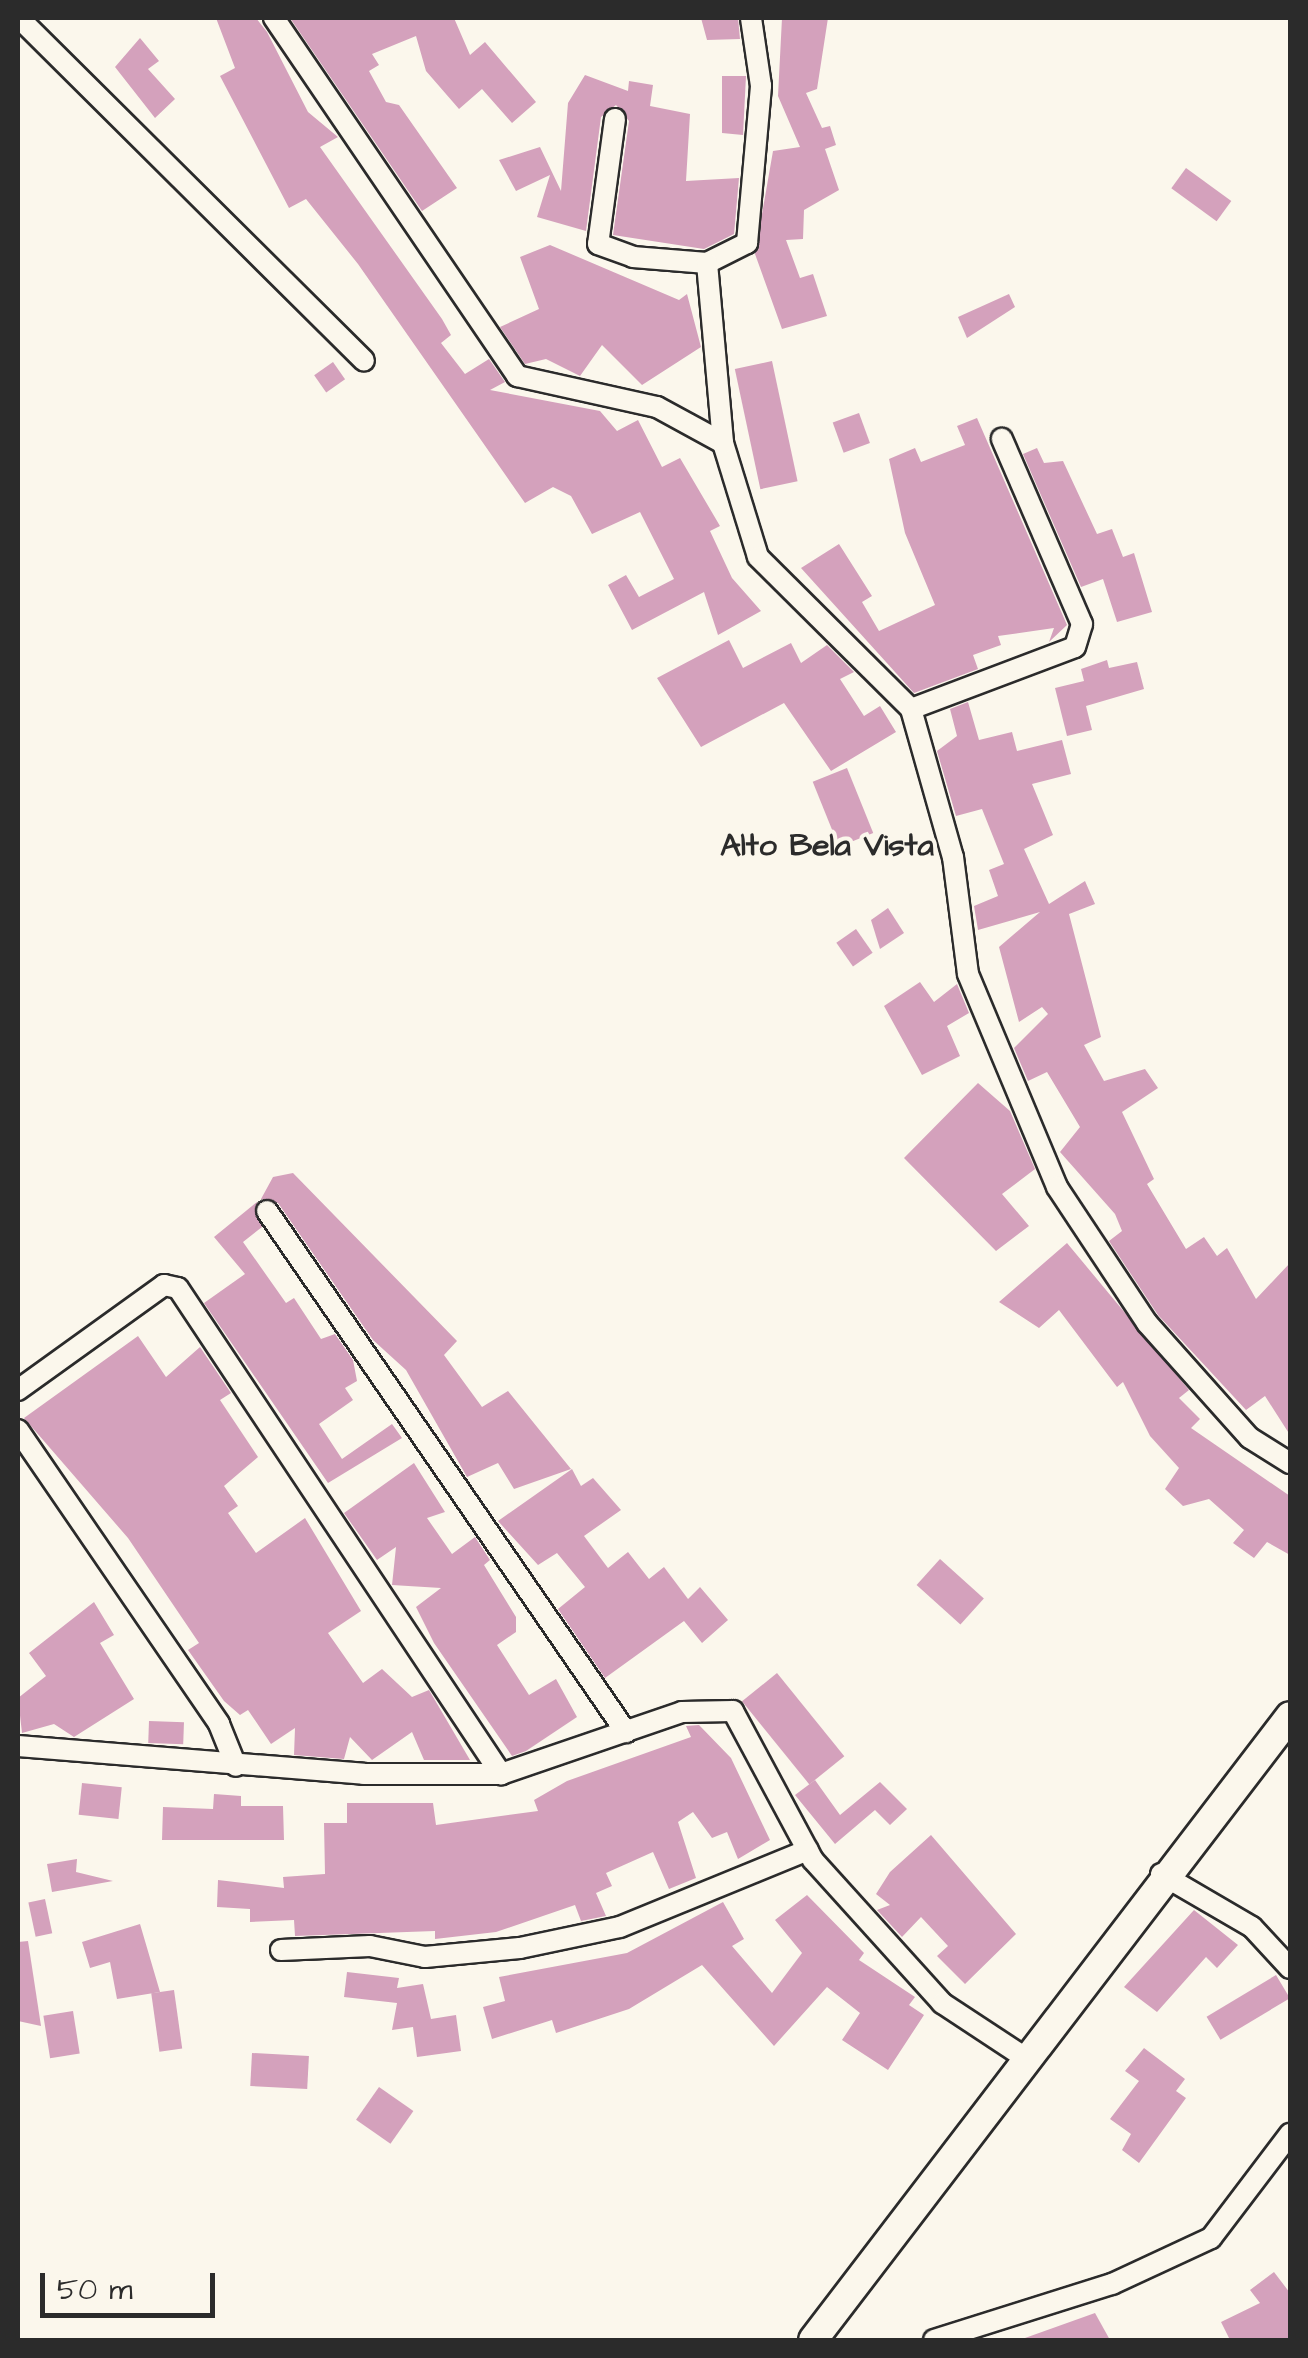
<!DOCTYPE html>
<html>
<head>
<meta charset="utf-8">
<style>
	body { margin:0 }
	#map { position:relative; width:1308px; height:2358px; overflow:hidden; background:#fbf7ec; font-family:"Architects Daughter",sans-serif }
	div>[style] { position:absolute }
	.building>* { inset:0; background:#d4a1bc; transform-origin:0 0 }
	.roads { filter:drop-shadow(2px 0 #2b2b2b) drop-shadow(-2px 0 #2b2b2b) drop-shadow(0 2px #2b2b2b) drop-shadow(0 -2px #2b2b2b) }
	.street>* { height:20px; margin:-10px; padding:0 10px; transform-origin:10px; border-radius:10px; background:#fbf7ec }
	.secondary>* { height:28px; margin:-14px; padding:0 14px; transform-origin:14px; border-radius:14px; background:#fbf7ec }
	span { translate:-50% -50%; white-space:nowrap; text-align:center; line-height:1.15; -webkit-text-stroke:8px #fbf7ec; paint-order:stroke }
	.neighbourhood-label { font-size:32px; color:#2b2b2b; font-weight:700 }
	.frame { position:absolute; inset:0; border:20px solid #2b2b2b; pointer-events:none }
	.scale { position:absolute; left:40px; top:2273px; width:175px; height:45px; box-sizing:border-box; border:5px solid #2b2b2b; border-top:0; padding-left:12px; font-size:30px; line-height:35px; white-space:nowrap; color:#2b2b2b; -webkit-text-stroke:8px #fbf7ec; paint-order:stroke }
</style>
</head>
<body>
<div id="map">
	<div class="building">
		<div style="clip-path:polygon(216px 18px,256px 18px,267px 32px,308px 112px,338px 137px,320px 147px,442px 319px,451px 335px,441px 343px,465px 374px,489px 359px,505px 382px,490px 390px,600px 411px,617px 431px,638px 420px,662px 467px,680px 458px,720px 526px,710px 531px,732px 578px,761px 611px,718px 635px,704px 592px,632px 630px,608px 585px,626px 575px,639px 597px,674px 579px,640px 512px,592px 534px,571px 496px,553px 487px,525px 503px,358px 264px,306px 199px,289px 208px,220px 76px,235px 68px)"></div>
		<div style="clip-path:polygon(290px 18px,454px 18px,470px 55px,485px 42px,536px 102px,512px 123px,482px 89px,459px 109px,426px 71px,416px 36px,372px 54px,379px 65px,369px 71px,386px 102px,399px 105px,457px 188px,422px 211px)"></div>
		<div style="clip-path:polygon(701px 18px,738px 18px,740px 39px,707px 40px)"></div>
		<div style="clip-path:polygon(782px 18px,828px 18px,817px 89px,806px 93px,822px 128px,830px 126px,836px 145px,825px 149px,839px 190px,804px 210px,803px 239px,786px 240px,800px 278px,813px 274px,827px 316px,782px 329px,755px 254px,773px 151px,800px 147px,778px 96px)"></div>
		<div style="clip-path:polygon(140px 38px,159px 61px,148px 69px,175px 99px,155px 118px,115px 67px)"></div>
		<div style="clip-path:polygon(585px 75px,628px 91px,629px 81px,653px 85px,650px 106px,690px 114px,686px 181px,739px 178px,734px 234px,704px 249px,613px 235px,629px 121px,616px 105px,601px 117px,586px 231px,537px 217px,550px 175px,516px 191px,499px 160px,540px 147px,561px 191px,568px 103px)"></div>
		<div style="clip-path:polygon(722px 76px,746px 76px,743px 135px,722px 133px)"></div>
		<div style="left:1186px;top:168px;width:56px;height:25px;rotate:36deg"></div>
		<div style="clip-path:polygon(550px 245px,679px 300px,687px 294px,701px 347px,642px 385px,602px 345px,580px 376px,546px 359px,525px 364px,500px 327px,539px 309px,520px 257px)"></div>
		<div style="clip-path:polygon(1009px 294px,1015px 307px,967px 338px,958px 317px)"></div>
		<div style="left:772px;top:361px;width:123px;height:38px;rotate:78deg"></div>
		<div style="left:333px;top:362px;width:21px;height:23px;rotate:55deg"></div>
		<div style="left:859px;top:413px;width:32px;height:28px;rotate:70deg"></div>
		<div style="clip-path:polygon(977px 418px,1067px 625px,1049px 642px,1054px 628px,998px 636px,1001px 645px,973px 655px,978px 669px,914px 693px,801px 568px,839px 544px,872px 596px,862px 602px,879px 631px,935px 605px,905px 533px,889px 459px,915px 448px,921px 462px,965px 445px,957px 426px)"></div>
		<div style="clip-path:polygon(1037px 448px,1044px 463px,1063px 461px,1097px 534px,1112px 529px,1123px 557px,1134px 553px,1152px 612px,1117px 622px,1103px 579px,1081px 587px,1023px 454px)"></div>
		<div style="clip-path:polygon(729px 640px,743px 668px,791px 643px,801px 663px,827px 645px,854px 672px,840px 679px,864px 716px,880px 706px,896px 732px,831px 771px,784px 703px,701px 747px,657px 678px)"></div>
		<div style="clip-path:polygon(1107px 660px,1109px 668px,1137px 662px,1144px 689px,1086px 706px,1092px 730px,1067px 736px,1055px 688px,1084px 681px,1081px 669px)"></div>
		<div style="clip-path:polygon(968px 702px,979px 740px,1012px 732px,1017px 751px,1062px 740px,1071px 774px,1032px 784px,1053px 835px,1024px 849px,1049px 904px,1085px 881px,1095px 904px,1069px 914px,1101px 1037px,1084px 1045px,1104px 1081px,1145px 1069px,1158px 1088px,1122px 1112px,1154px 1179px,1147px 1184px,1186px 1249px,1204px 1237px,1217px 1256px,1227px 1248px,1256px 1299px,1290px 1263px,1290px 1435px,1265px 1396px,1246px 1410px,1158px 1315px,1109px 1241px,1122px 1231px,1115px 1214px,1060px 1152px,1080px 1127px,1047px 1072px,1028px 1081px,1014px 1048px,1048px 1014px,1042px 1007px,1019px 1022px,999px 947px,1040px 912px,978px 930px,974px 906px,998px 896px,989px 870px,1004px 864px,982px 809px,956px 816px,937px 751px,957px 736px,950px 709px)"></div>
		<div style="left:847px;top:768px;width:70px;height:37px;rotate:68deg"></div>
		<div style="clip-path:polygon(888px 908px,904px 933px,880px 949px,871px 920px)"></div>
		<div style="left:856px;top:929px;width:29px;height:24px;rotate:55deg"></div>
		<div style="clip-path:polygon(920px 982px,934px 1002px,957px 984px,969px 1013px,947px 1026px,960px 1056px,922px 1075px,884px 1006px)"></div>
		<div style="clip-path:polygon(978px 1083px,1010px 1111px,1035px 1169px,1002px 1194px,1029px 1226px,996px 1251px,904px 1158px)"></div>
		<div style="clip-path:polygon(293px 1173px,457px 1341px,444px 1355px,482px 1407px,508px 1391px,571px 1469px,514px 1489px,498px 1463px,467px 1477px,406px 1370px,373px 1340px,278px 1203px,261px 1199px,273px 1177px)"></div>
		<div style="clip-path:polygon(257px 1202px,262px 1227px,243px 1242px,286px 1303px,294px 1298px,321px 1339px,335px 1334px,353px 1360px,357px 1381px,345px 1388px,353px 1400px,319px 1424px,342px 1459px,392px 1424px,402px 1438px,328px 1483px,204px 1303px,245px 1274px,214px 1237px)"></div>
		<div style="clip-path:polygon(1067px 1243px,1189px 1390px,1179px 1398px,1200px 1419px,1191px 1428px,1290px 1496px,1290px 1555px,1267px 1542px,1254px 1558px,1233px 1543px,1244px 1530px,1209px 1499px,1183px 1506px,1165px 1489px,1179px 1468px,1150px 1436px,1123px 1382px,1117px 1387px,1059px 1310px,1039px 1328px,999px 1302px)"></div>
		<div style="clip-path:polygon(138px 1336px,166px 1377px,200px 1347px,231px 1393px,220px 1400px,258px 1457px,224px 1486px,238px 1506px,228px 1513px,256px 1553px,305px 1518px,361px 1611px,328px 1633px,363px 1683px,382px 1669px,412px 1697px,429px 1690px,470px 1760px,424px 1760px,412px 1732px,372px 1760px,350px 1737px,344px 1759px,294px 1755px,295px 1728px,271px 1744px,248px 1710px,240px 1715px,224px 1701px,188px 1650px,199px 1643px,128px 1538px,24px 1418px)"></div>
		<div style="clip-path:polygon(414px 1463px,445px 1512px,427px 1518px,452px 1554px,475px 1537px,490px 1560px,484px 1565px,516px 1617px,516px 1632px,497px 1645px,529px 1695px,556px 1679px,577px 1717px,526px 1751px,512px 1756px,434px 1643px,416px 1607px,441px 1588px,392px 1585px,396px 1547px,377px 1560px,344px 1513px)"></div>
		<div style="clip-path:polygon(572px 1469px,581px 1486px,593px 1478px,621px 1510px,584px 1536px,608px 1568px,628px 1552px,649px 1579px,664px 1567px,688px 1599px,700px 1587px,728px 1620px,702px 1643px,684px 1621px,605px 1678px,558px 1609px,585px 1587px,557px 1553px,538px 1565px,498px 1521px)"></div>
		<div style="left:940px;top:1559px;width:59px;height:35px;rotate:42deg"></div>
		<div style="clip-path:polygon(94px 1602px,114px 1635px,100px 1643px,134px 1699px,74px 1737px,54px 1724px,22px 1733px,18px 1698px,46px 1676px,29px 1653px)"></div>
		<div style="left:777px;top:1673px;width:107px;height:45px;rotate:51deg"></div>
		<div style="left:149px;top:1721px;width:35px;height:22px;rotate:2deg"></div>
		<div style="clip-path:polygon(699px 1725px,731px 1758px,770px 1840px,738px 1859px,727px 1832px,712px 1838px,693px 1812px,678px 1822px,696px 1878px,669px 1889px,653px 1852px,606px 1873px,612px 1886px,596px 1893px,606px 1916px,581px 1921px,575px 1905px,496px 1932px,435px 1939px,435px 1931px,295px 1936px,294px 1920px,250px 1922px,250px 1909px,217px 1907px,218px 1880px,284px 1888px,283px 1877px,325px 1874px,324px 1823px,347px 1823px,347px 1803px,433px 1803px,436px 1825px,538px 1811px,534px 1800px,567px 1781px,691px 1737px,686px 1726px)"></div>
		<div style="clip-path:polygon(815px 1780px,840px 1815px,880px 1782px,907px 1809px,890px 1825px,875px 1810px,835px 1844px,795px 1795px)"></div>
		<div style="left:82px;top:1783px;width:40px;height:32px;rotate:6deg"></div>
		<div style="clip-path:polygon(214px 1794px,241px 1796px,241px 1806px,283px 1806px,284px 1840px,162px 1840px,163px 1807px,213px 1809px)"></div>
		<div style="clip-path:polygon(931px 1835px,1016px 1934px,965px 1984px,937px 1956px,948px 1946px,921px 1917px,902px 1937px,877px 1910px,890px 1905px,876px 1894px,890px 1872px)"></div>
		<div style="clip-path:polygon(77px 1859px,76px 1872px,113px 1881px,52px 1892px,47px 1864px)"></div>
		<div style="clip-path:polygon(807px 1895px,864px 1953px,859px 1960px,915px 1997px,909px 2005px,924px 2015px,888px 2070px,842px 2040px,860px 2013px,827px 1987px,774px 2046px,702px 1965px,629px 2009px,556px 2033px,552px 2020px,492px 2039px,483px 2007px,505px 2001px,499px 1977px,627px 1953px,723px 1902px,744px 1939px,732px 1946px,772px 1993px,802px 1953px,775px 1920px)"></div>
		<div style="left:45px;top:1899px;width:35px;height:17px;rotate:78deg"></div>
		<div style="clip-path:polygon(1194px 1910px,1238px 1945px,1217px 1968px,1206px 1957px,1157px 2012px,1124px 1987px)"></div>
		<div style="clip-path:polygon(140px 1924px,160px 1992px,117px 1999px,110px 1962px,90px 1968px,82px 1942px)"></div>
		<div style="clip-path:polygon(28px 1941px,41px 2026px,18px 2021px,18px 1942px)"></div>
		<div style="clip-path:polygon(347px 1972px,399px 1978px,397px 1988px,423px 1984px,431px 2019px,456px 2015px,461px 2051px,417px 2057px,413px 2027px,392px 2030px,397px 2003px,344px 1997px)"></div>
		<div style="left:1276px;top:1975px;width:27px;height:81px;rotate:59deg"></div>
		<div style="left:174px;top:1990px;width:59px;height:23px;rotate:82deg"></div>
		<div style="left:73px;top:2011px;width:43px;height:30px;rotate:81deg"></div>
		<div style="clip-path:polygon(1144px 2048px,1185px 2079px,1176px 2091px,1186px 2098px,1139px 2163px,1122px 2150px,1131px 2134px,1110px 2119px,1139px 2081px,1125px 2071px)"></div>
		<div style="left:252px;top:2053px;width:57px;height:33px;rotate:3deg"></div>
		<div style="left:379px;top:2087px;width:42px;height:40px;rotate:35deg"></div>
		<div style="clip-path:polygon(1274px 2272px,1290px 2293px,1290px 2340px,1230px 2340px,1221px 2322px,1260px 2303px,1250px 2290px)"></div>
		<div style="clip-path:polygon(1095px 2313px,1110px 2340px,1026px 2340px,1025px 2338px)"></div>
	</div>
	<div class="roads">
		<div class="street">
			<div style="left:19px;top:18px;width:486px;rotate:44.8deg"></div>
			<div style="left:274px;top:18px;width:433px;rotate:55.8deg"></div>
			<div style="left:517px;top:376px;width:143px;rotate:12.5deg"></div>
			<div style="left:657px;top:407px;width:75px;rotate:28.6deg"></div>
			<div style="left:723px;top:443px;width:119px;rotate:72.9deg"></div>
			<div style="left:758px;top:557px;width:216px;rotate:44.8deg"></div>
			<div style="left:911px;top:709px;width:154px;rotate:74.2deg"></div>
			<div style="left:953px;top:857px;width:118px;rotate:82.7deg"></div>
			<div style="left:968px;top:974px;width:231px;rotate:67.3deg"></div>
			<div style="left:1057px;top:1187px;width:163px;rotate:56.5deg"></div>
			<div style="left:1147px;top:1323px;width:154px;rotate:48.2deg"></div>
			<div style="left:1250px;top:1438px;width:47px;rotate:32deg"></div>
			<div style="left:615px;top:119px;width:126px;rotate:97.7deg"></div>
			<div style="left:598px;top:244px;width:37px;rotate:20deg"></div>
			<div style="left:633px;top:257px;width:74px;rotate:4.6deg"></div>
			<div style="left:707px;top:263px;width:45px;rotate:-26.6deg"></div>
			<div style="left:747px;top:243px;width:158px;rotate:-84.9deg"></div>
			<div style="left:761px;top:86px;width:69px;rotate:-98.4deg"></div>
			<div style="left:707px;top:263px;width:181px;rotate:84.9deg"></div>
			<div style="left:911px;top:709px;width:175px;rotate:-20.7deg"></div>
			<div style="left:1075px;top:647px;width:24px;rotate:-73deg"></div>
			<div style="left:1082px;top:624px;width:202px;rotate:-113.4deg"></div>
			<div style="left:267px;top:1211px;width:633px;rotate:55.43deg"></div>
			<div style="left:18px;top:1390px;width:180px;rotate:-35.7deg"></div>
			<div style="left:164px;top:1285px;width:14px;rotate:12deg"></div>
			<div style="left:178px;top:1288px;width:584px;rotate:56.39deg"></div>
			<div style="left:18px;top:1430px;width:356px;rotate:55.6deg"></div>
			<div style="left:219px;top:1724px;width:45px;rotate:68deg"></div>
			<div style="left:18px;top:1746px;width:347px;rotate:4.6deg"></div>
			<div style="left:364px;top:1774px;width:137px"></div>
			<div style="left:501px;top:1774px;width:191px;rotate:-18.9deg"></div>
			<div style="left:682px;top:1712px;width:51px;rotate:-1.1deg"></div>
			<div style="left:733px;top:1711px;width:169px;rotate:61.8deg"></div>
			<div style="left:813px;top:1860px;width:193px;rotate:47.9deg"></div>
			<div style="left:942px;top:2003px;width:98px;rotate:33.4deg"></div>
			<div style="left:1161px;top:1874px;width:105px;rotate:30.2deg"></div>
			<div style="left:1252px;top:1927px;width:56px;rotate:47.2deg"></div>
			<div style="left:281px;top:1950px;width:89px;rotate:-2.6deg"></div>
			<div style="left:370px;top:1946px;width:56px;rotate:11.3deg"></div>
			<div style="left:425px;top:1957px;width:95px;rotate:-5.4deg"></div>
			<div style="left:520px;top:1948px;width:102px;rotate:-11.9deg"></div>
			<div style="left:620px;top:1927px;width:203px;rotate:-22.3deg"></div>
			<div style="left:934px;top:2340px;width:187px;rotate:-17.5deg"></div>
			<div style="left:1112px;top:2284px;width:109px;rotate:-24.9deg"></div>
			<div style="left:1211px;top:2238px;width:131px;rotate:-52.8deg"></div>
		</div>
		<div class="secondary">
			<div style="left:813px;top:2340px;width:785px;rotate:-52.6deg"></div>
		</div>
	</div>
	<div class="neighbourhood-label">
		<span style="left:827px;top:846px">Alto Bela Vista</span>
	</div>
	<div class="frame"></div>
	<div class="scale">50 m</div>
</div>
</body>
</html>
